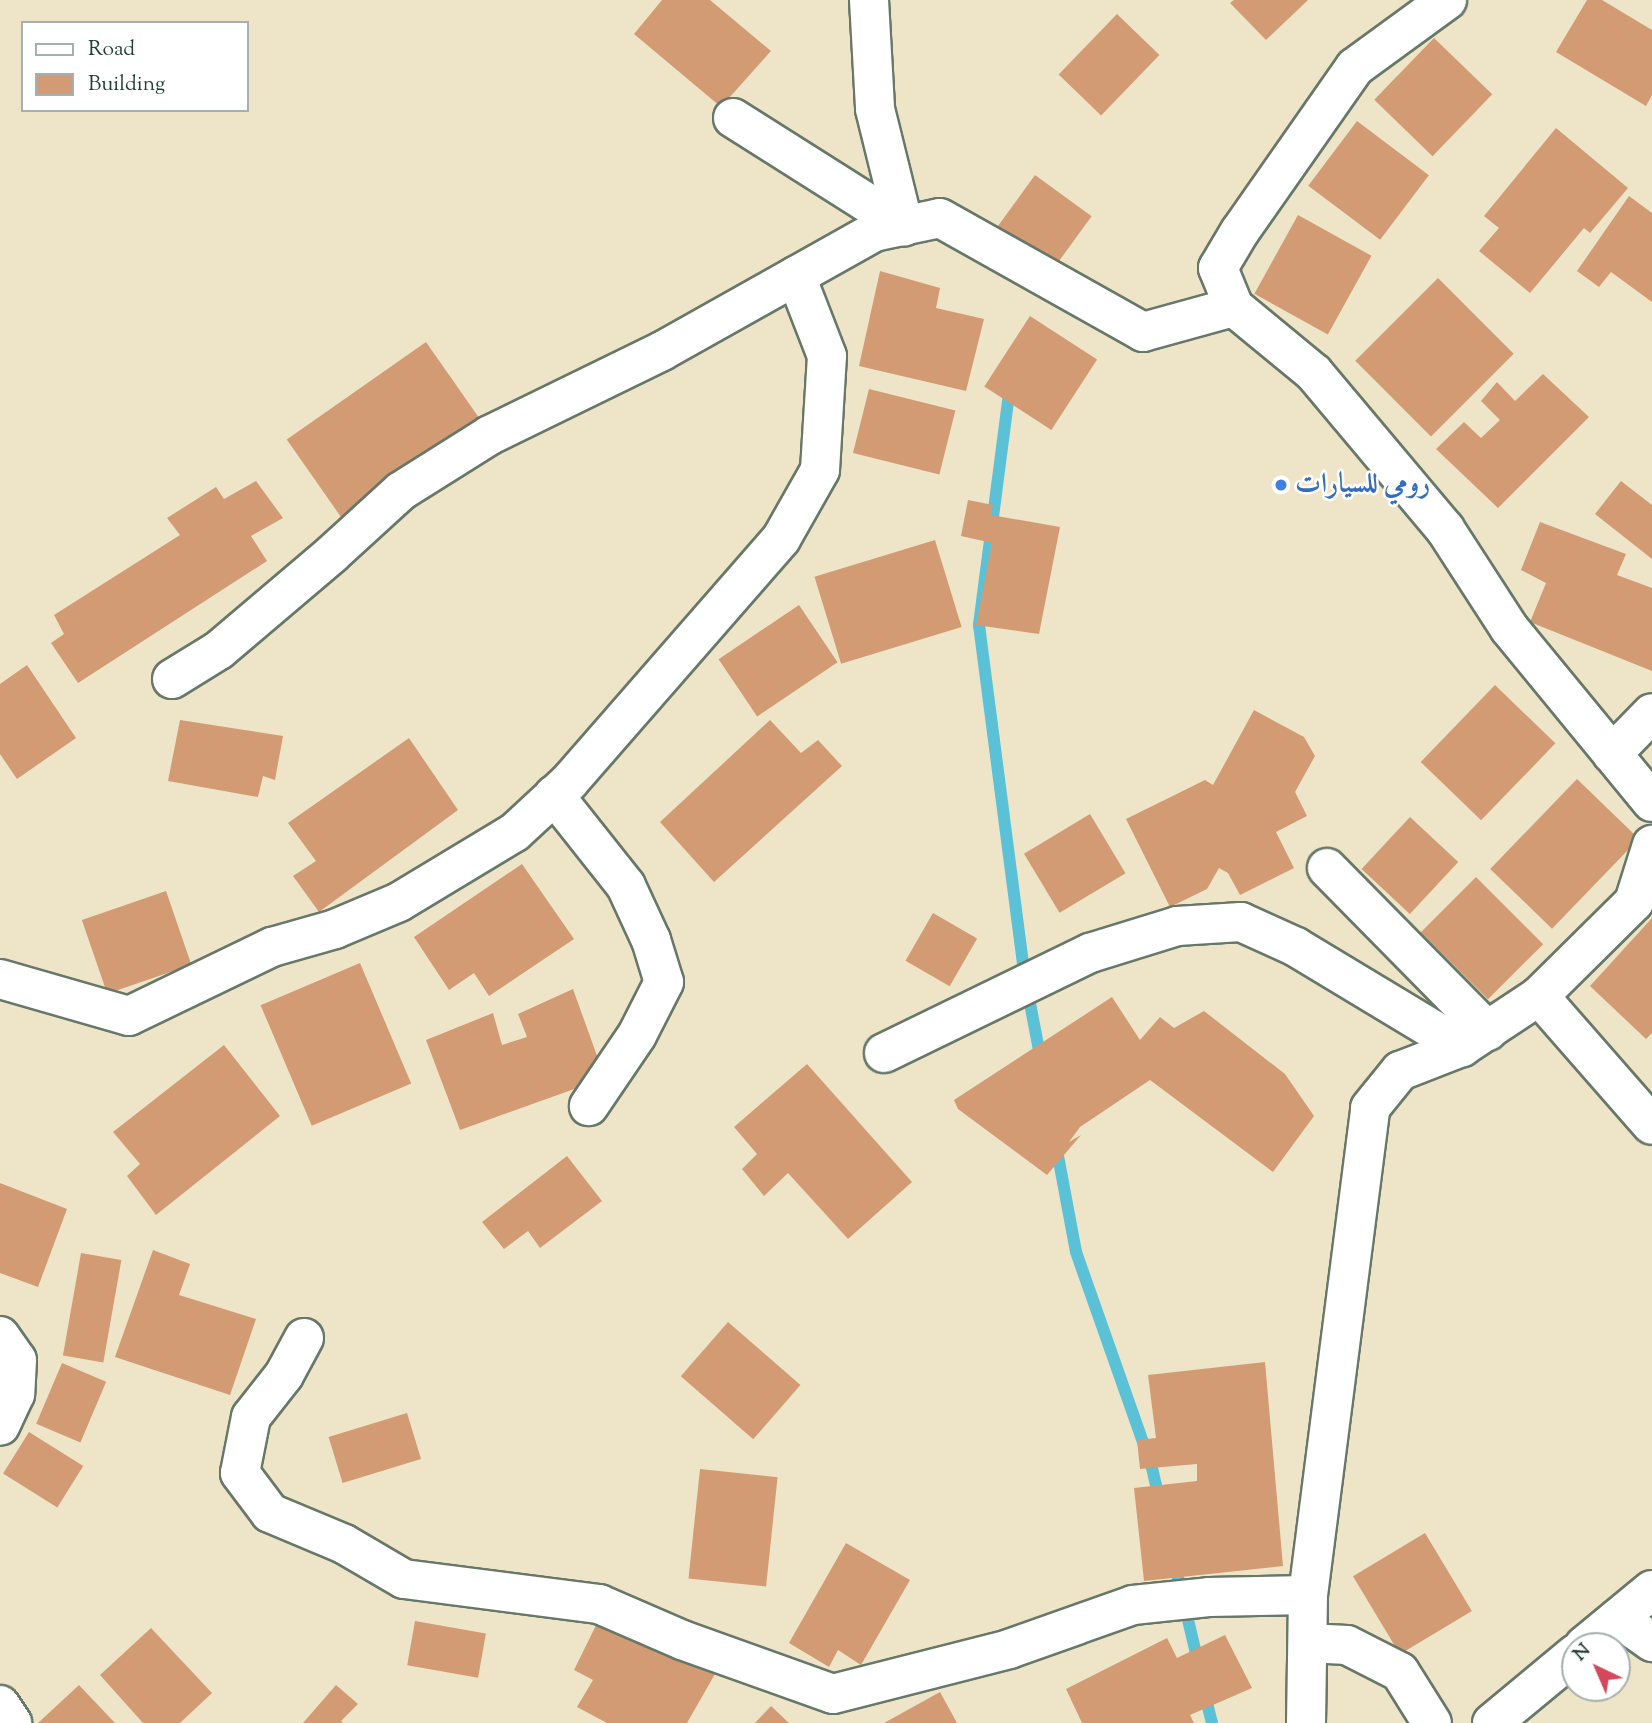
<!DOCTYPE html>
<html>
<head>
<meta charset="utf-8">
<style>
	body { margin:0 }
	#map { position:relative; width:1652px; height:1723px; overflow:hidden; background:#eee5c8; font-family:"Sorts Mill Goudy",Amiri,serif }
	div>[style] { position:absolute }
	.stream>* { height:12px; margin:-6px; padding:0 6px; transform-origin:6px; border-radius:6px; background:#5ac1d7 }
	.building>* { inset:0; background:#d39b73; transform-origin:0 0 }
	.roads { filter:drop-shadow(2px 0 #677868) drop-shadow(-2px 0 #677868) drop-shadow(0 2px #677868) drop-shadow(0 -2px #677868) }
	.minor>* { height:38px; margin:-19px; padding:0 19px; transform-origin:19px; border-radius:19px; background:#fff }
	.dots>* { width:19px; height:19px; translate:-50% -50%; box-sizing:border-box; border:4px solid #fff; border-radius:50% }
	span { translate:-50% -50%; white-space:nowrap; text-align:center; line-height:1.15; -webkit-text-stroke:5px #fff; paint-order:stroke }
	.shop-label { font-size:28px; color:#366cbe; font-weight:700 }
	.left { translate:0 -50%; text-align:left }
	.legend { position:absolute; left:21px; top:21px; width:228px; height:91px; box-sizing:border-box; background:#fff; border:2px solid #a5b1ae; margin:0; padding:9px 12px; list-style:none; font-size:21px; color:#1f3d34 }
	.legend li { display:flex; align-items:center; gap:14px; height:35px }
	.legend b { width:35px; border:2px solid #a5b1ae }
	.north { position:absolute; left:1561px; top:1632px; width:70px; height:70px; box-sizing:border-box; background:#fff; border:2px solid #a5b1ae; border-radius:50%; rotate:316deg; font-size:19px; font-weight:700; line-height:28px; text-align:center; color:#1f3d34 }
	.north::after { content:''; display:block; margin:auto; width:24px; height:32px; background:#d1495b; clip-path:polygon(50% 0,100% 100%,50% 72%,0 100%) }
</style>
</head>
<body>
<div id="map">
	<div class="stream">
		<div style="left:1010px;top:386px;width:241px;rotate:97.4deg"></div>
		<div style="left:979px;top:625px;width:355px;rotate:82.6deg"></div>
		<div style="left:1025px;top:977px;width:86px;rotate:79.2deg"></div>
		<div style="left:1056px;top:1145px;width:109px;rotate:79.4deg"></div>
		<div style="left:1076px;top:1252px;width:229px;rotate:70.6deg"></div>
		<div style="left:1152px;top:1468px;width:32px;rotate:77deg"></div>
		<div style="left:1174px;top:1561px;width:108px;rotate:76.6deg"></div>
		<div style="left:1204px;top:1691px;width:33px;rotate:76deg"></div>
	</div>
	<div class="building">
		<div style="clip-path:polygon(662px 0,710px 0,771px 51px,721px 107px,634px 34px)"></div>
		<div style="clip-path:polygon(1234px 0,1308px 0,1266px 40px,1230px 3px)"></div>
		<div style="clip-path:polygon(1587px 0,1602px 0,1652px 30px,1652px 95px,1646px 106px,1556px 52px)"></div>
		<div style="left:1117px;top:14px;width:59px;height:84px;rotate:44deg"></div>
		<div style="left:1434px;top:38px;width:81px;height:86px;rotate:44deg"></div>
		<div style="left:1357px;top:121px;width:90px;height:81px;rotate:37deg"></div>
		<div style="clip-path:polygon(1556px 128px,1628px 188px,1590px 233px,1584px 228px,1530px 293px,1479px 251px,1499px 228px,1484px 216px)"></div>
		<div style="left:1035px;top:175px;width:70px;height:67px;rotate:36deg"></div>
		<div style="clip-path:polygon(1629px 196px,1652px 213px,1652px 302px,1611px 272px,1599px 287px,1577px 271px)"></div>
		<div style="left:1298px;top:215px;width:84px;height:90px;rotate:29deg"></div>
		<div style="clip-path:polygon(880px 271px,940px 288px,936px 308px,984px 319px,966px 391px,859px 366px)"></div>
		<div style="left:1438px;top:278px;width:107px;height:117px;rotate:45deg"></div>
		<div style="left:1030px;top:316px;width:80px;height:84px;rotate:33deg"></div>
		<div style="left:426px;top:342px;width:96px;height:170px;rotate:55deg"></div>
		<div style="clip-path:polygon(1543px 374px,1589px 417px,1498px 508px,1436px 449px,1464px 422px,1481px 438px,1500px 420px,1481px 401px,1497px 382px,1515px 401px)"></div>
		<div style="left:869px;top:389px;width:89px;height:66px;rotate:14deg"></div>
		<div style="clip-path:polygon(256px 481px,283px 518px,251px 536px,267px 561px,78px 683px,51px 643px,64px 634px,54px 615px,180px 535px,167px 518px,216px 487px,224px 499px)"></div>
		<div style="clip-path:polygon(1621px 481px,1652px 505px,1652px 559px,1595px 514px)"></div>
		<div style="clip-path:polygon(968px 500px,993px 505px,991px 515px,1060px 527px,1039px 634px,976px 625px,992px 543px,961px 536px)"></div>
		<div style="clip-path:polygon(1540px 522px,1626px 554px,1617px 575px,1652px 588px,1652px 671px,1530px 622px,1546px 583px,1521px 570px)"></div>
		<div style="left:935px;top:540px;width:91px;height:126px;rotate:73deg"></div>
		<div style="left:799px;top:605px;width:69px;height:97px;rotate:56deg"></div>
		<div style="clip-path:polygon(27px 665px,76px 738px,17px 779px,0 754px,0 684px)"></div>
		<div style="left:1495px;top:685px;width:84px;height:107px;rotate:44deg"></div>
		<div style="clip-path:polygon(1254px 710px,1304px 737px,1315px 756px,1295px 792px,1307px 816px,1276px 832px,1294px 868px,1240px 895px,1228px 873px,1219px 868px,1207px 889px,1170px 907px,1126px 819px,1205px 780px,1213px 785px)"></div>
		<div style="clip-path:polygon(180px 720px,283px 736px,275px 780px,263px 776px,258px 797px,168px 781px)"></div>
		<div style="clip-path:polygon(770px 720px,801px 753px,818px 740px,842px 766px,714px 882px,660px 822px)"></div>
		<div style="clip-path:polygon(409px 738px,458px 810px,319px 912px,293px 876px,316px 861px,288px 823px)"></div>
		<div style="left:1577px;top:779px;width:86px;height:125px;rotate:44deg"></div>
		<div style="left:1090px;top:814px;width:69px;height:77px;rotate:59deg"></div>
		<div style="left:1410px;top:817px;width:66px;height:71px;rotate:43deg"></div>
		<div style="clip-path:polygon(522px 864px,574px 939px,489px 996px,474px 973px,449px 990px,414px 937px)"></div>
		<div style="left:1476px;top:877px;width:95px;height:78px;rotate:45deg"></div>
		<div style="left:166px;top:891px;width:78px;height:89px;rotate:71deg"></div>
		<div style="left:933px;top:913px;width:51px;height:55px;rotate:30deg"></div>
		<div style="clip-path:polygon(1652px 918px,1652px 1033px,1646px 1039px,1590px 986px)"></div>
		<div style="left:360px;top:963px;width:131px;height:108px;rotate:67deg"></div>
		<div style="clip-path:polygon(573px 989px,605px 1078px,460px 1130px,426px 1040px,493px 1013px,502px 1045px,527px 1037px,518px 1014px)"></div>
		<div style="clip-path:polygon(1112px 997px,1140px 1040px,1160px 1017px,1174px 1028px,1204px 1011px,1285px 1074px,1314px 1116px,1273px 1172px,1150px 1080px,1080px 1127px,1069px 1142px,1081px 1135px,1047px 1175px,958px 1109px,954px 1100px)"></div>
		<div style="clip-path:polygon(224px 1045px,280px 1116px,156px 1215px,127px 1176px,140px 1164px,113px 1132px)"></div>
		<div style="clip-path:polygon(807px 1064px,912px 1182px,848px 1239px,788px 1173px,764px 1196px,742px 1169px,757px 1154px,734px 1127px)"></div>
		<div style="clip-path:polygon(567px 1156px,602px 1201px,540px 1248px,528px 1231px,504px 1249px,482px 1222px)"></div>
		<div style="clip-path:polygon(0 1183px,67px 1209px,38px 1287px,0 1273px)"></div>
		<div style="clip-path:polygon(153px 1250px,190px 1264px,179px 1295px,256px 1319px,230px 1395px,115px 1357px)"></div>
		<div style="left:81px;top:1253px;width:41px;height:104px;rotate:10deg"></div>
		<div style="left:728px;top:1322px;width:96px;height:72px;rotate:41deg"></div>
		<div style="clip-path:polygon(1265px 1362px,1283px 1566px,1144px 1581px,1134px 1488px,1197px 1481px,1197px 1464px,1140px 1469px,1137px 1440px,1156px 1438px,1148px 1375px)"></div>
		<div style="left:62px;top:1363px;width:48px;height:66px;rotate:23deg"></div>
		<div style="left:407px;top:1413px;width:48px;height:82px;rotate:73deg"></div>
		<div style="left:29px;top:1432px;width:64px;height:49px;rotate:32deg"></div>
		<div style="left:700px;top:1469px;width:78px;height:110px;rotate:6deg"></div>
		<div style="left:1425px;top:1533px;width:91px;height:84px;rotate:59deg"></div>
		<div style="clip-path:polygon(846px 1543px,910px 1580px,861px 1665px,838px 1650px,829px 1667px,789px 1643px)"></div>
		<div style="clip-path:polygon(602px 1613px,715px 1674px,687px 1723px,607px 1723px,577px 1707px,593px 1680px,574px 1670px)"></div>
		<div style="left:415px;top:1621px;width:72px;height:45px;rotate:10deg"></div>
		<div style="clip-path:polygon(151px 1628px,212px 1693px,180px 1723px,143px 1723px,100px 1675px)"></div>
		<div style="clip-path:polygon(1225px 1635px,1252px 1688px,1190px 1715px,1194px 1723px,1082px 1723px,1066px 1689px,1167px 1638px,1177px 1658px)"></div>
		<div style="clip-path:polygon(79px 1685px,115px 1723px,38px 1723px)"></div>
		<div style="clip-path:polygon(336px 1685px,358px 1704px,341px 1721px,343px 1723px,303px 1723px)"></div>
		<div style="clip-path:polygon(940px 1692px,957px 1723px,884px 1723px)"></div>
		<div style="clip-path:polygon(771px 1706px,789px 1723px,755px 1723px)"></div>
	</div>
	<div class="roads">
		<div class="minor">
			<div style="left:869px;top:0;width:109px;rotate:86.8deg"></div>
			<div style="left:875px;top:109px;width:121px;rotate:76.1deg"></div>
			<div style="left:1447px;top:0;width:114px;rotate:143.9deg"></div>
			<div style="left:1355px;top:67px;width:200px;rotate:125deg"></div>
			<div style="left:1240px;top:231px;width:43px;rotate:120.7deg"></div>
			<div style="left:1218px;top:268px;width:42px;rotate:67.7deg"></div>
			<div style="left:1234px;top:307px;width:104px;rotate:39.5deg"></div>
			<div style="left:1314px;top:373px;width:204px;rotate:50deg"></div>
			<div style="left:1445px;top:529px;width:118px;rotate:57.1deg"></div>
			<div style="left:1509px;top:628px;width:225px;rotate:50.6deg"></div>
			<div style="left:733px;top:118px;width:202px;rotate:32.3deg"></div>
			<div style="left:172px;top:679px;width:55px;rotate:-31.7deg"></div>
			<div style="left:219px;top:650px;width:148px;rotate:-40.3deg"></div>
			<div style="left:332px;top:554px;width:93px;rotate:-42.4deg"></div>
			<div style="left:401px;top:491px;width:105px;rotate:-32.2deg"></div>
			<div style="left:490px;top:435px;width:191px;rotate:-26deg"></div>
			<div style="left:662px;top:351px;width:243px;rotate:-29.3deg"></div>
			<div style="left:874px;top:232px;width:67px;rotate:-12deg"></div>
			<div style="left:940px;top:218px;width:233px;rotate:29.3deg"></div>
			<div style="left:1143px;top:332px;width:94px;rotate:-15.4deg"></div>
			<div style="left:1612px;top:754px;width:57px;rotate:-45.7deg"></div>
			<div style="left:554px;top:795px;width:116px;rotate:51.6deg"></div>
			<div style="left:626px;top:886px;width:60px;rotate:65.2deg"></div>
			<div style="left:651px;top:940px;width:44px;rotate:72.8deg"></div>
			<div style="left:664px;top:982px;width:59px;rotate:117deg"></div>
			<div style="left:637px;top:1035px;width:86px;rotate:124.1deg"></div>
			<div style="left:1327px;top:868px;width:229px;rotate:45.4deg"></div>
			<div style="left:0;top:979px;width:134px;rotate:16deg"></div>
			<div style="left:129px;top:1016px;width:159px;rotate:-25.8deg"></div>
			<div style="left:272px;top:947px;width:66px;rotate:-15.9deg"></div>
			<div style="left:335px;top:929px;width:69px;rotate:-22.9deg"></div>
			<div style="left:399px;top:902px;width:135px;rotate:-31.1deg"></div>
			<div style="left:515px;top:832px;width:74px;rotate:-42.8deg"></div>
			<div style="left:569px;top:782px;width:322px;rotate:-48.9deg"></div>
			<div style="left:781px;top:539px;width:79px;rotate:-60.5deg"></div>
			<div style="left:820px;top:470px;width:114px;rotate:-86.5deg"></div>
			<div style="left:827px;top:356px;width:86px;rotate:-111.2deg"></div>
			<div style="left:1539px;top:996px;width:171px;rotate:48.8deg"></div>
			<div style="left:884px;top:1053px;width:229px;rotate:-25.9deg"></div>
			<div style="left:1090px;top:953px;width:91px;rotate:-17.2deg"></div>
			<div style="left:1177px;top:926px;width:64px;rotate:-3.6deg"></div>
			<div style="left:1241px;top:922px;width:60px;rotate:24.4deg"></div>
			<div style="left:1296px;top:947px;width:194px;rotate:31.1deg"></div>
			<div style="left:0;top:1336px;width:29px;rotate:55deg"></div>
			<div style="left:17px;top:1360px;width:34px;rotate:93deg"></div>
			<div style="left:15px;top:1394px;width:35px;rotate:115deg"></div>
			<div style="left:304px;top:1338px;width:42px;rotate:118.4deg"></div>
			<div style="left:284px;top:1375px;width:53px;rotate:128.2deg"></div>
			<div style="left:251px;top:1417px;width:57px;rotate:101.1deg"></div>
			<div style="left:240px;top:1473px;width:50px;rotate:53.1deg"></div>
			<div style="left:270px;top:1513px;width:80px;rotate:22.7deg"></div>
			<div style="left:344px;top:1544px;width:69px;rotate:30.3deg"></div>
			<div style="left:404px;top:1579px;width:197px;rotate:7.3deg"></div>
			<div style="left:599px;top:1604px;width:90px;rotate:23.4deg"></div>
			<div style="left:682px;top:1640px;width:160px;rotate:19.7deg"></div>
			<div style="left:833px;top:1694px;width:182px;rotate:-14.3deg"></div>
			<div style="left:1009px;top:1649px;width:132px;rotate:-19.5deg"></div>
			<div style="left:1133px;top:1605px;width:76px;rotate:-6deg"></div>
			<div style="left:1209px;top:1597px;width:99px;rotate:-1.2deg"></div>
			<div style="left:1618px;top:1618px;width:42px;rotate:35.2deg"></div>
			<div style="left:1308px;top:1643px;width:39px;rotate:3deg"></div>
			<div style="left:1347px;top:1645px;width:59px;rotate:27deg"></div>
			<div style="left:1400px;top:1672px;width:60px;rotate:57.9deg"></div>
			<div style="left:1584px;top:1646px;width:88px;rotate:-39.5deg"></div>
			<div style="left:0;top:1705px;width:22px;rotate:56deg"></div>
			<div style="left:1306px;top:1723px;width:128px;rotate:-89.1deg"></div>
			<div style="left:1308px;top:1595px;width:491px;rotate:-82.7deg"></div>
			<div style="left:1370px;top:1108px;width:48px;rotate:-51deg"></div>
			<div style="left:1400px;top:1071px;width:66px;rotate:-21.2deg"></div>
			<div style="left:1462px;top:1047px;width:92px;rotate:-33.5deg"></div>
			<div style="left:1539px;top:996px;width:134px;rotate:-44.7deg"></div>
			<div style="left:1634px;top:902px;width:60px;rotate:-72.5deg"></div>
			<div style="left:1492px;top:1723px;width:108px;rotate:-39.7deg"></div>
		</div>
	</div>
	<div class="dots">
		<div style="left:1281px;top:485px;background:#3f7fe0"></div>
	</div>
	<div class="shop-label">
		<span class="left" style="left:1295px;top:485px">رومي للسيارات</span>
	</div>
	<ul class="legend">
	<li><b style="height:9px;background:#fff"></b>Road</li>
	<li><b style="height:19px;background:#d39b73"></b>Building</li>
	</ul>
	<div class="north">N</div>
</div>
</body>
</html>
